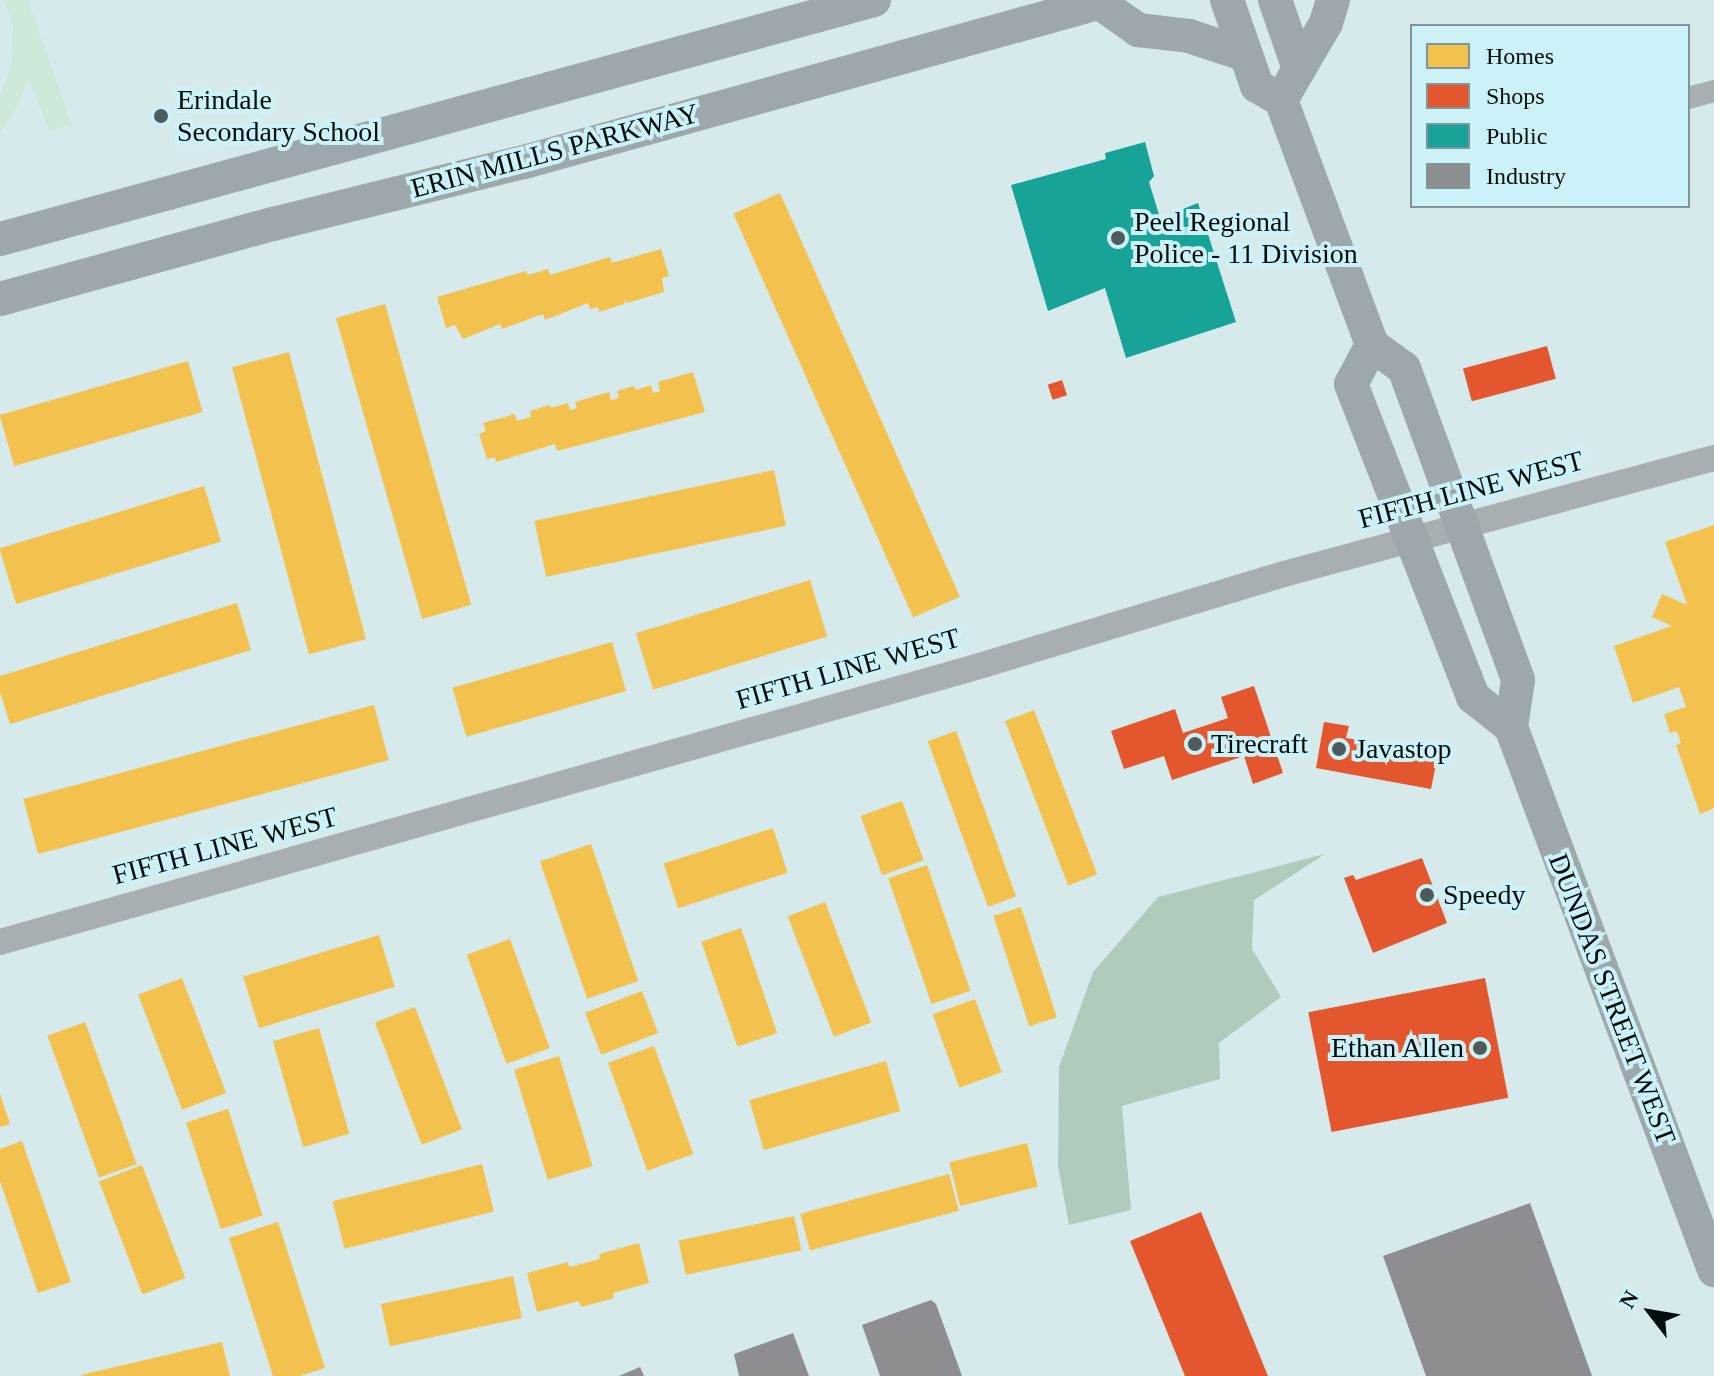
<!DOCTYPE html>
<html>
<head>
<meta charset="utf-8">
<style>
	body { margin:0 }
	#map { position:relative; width:1714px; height:1376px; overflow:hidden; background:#d6eaec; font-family:Georgia,serif }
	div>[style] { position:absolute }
	.green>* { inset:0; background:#cde7d9 }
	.forest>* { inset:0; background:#b0cbbc }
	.homes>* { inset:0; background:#f2c14e; transform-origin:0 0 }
	.shops>* { inset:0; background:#e4572e; transform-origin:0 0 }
	.public>* { inset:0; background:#17a398 }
	.industry>* { inset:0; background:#8d8d92 }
	.minor>* { height:22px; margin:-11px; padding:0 11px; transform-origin:11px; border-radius:11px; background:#a7afb2 }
	.tertiary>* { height:26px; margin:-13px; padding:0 13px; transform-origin:13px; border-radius:13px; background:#a7afb2 }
	.primary>* { height:34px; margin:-17px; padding:0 17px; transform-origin:17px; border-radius:17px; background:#9ca8ab }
	.dots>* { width:22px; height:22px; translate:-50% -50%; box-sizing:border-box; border:4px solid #ccf1f6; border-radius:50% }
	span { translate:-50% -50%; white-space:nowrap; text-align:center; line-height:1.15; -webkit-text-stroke:8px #ccf1f6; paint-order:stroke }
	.poi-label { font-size:28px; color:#030e10 }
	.left { translate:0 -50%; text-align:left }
	.right { translate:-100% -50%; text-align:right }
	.street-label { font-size:28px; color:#030e10 }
	.legend { position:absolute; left:1410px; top:24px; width:280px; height:184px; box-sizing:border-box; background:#ccf1f6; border:2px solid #7c969a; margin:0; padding:10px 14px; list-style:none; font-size:24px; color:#030e10 }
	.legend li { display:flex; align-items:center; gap:16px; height:40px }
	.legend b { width:40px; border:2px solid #7c969a }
	.north { position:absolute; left:1610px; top:1272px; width:80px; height:80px; -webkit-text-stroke:6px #ccf1f6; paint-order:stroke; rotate:301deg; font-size:22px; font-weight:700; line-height:32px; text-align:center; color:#030e10 }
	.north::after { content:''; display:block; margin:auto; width:28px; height:36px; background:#030e10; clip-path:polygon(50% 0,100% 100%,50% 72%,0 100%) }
</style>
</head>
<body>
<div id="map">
	<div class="green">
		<div style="clip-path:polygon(4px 0,28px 0,72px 126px,49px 130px,29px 79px,12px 116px,0 132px,0 96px,12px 63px,13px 25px)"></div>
	</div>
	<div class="forest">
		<div style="clip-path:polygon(1325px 854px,1254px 900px,1252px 949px,1281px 997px,1219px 1043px,1220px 1079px,1122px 1106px,1131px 1210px,1069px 1225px,1058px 1166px,1059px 1067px,1093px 972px,1158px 897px)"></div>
	</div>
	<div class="homes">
		<div style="left:780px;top:193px;width:442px;height:51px;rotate:66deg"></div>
		<div style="clip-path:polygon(661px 249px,669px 276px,662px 278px,664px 292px,627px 303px,626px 299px,624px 304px,599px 312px,598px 307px,590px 309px,588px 303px,545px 320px,543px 314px,502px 329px,500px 324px,463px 339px,455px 325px,446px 328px,437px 297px,526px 271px,528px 275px,548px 269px,550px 275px,610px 257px,612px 263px)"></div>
		<div style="left:385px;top:304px;width:313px;height:51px;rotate:74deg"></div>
		<div style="left:289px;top:352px;width:297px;height:59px;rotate:75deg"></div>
		<div style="left:188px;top:361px;width:53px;height:196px;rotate:74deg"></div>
		<div style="clip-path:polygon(693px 372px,705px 412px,557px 451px,555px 444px,496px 462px,495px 457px,487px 459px,479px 434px,486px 431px,483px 423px,515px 414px,517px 421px,531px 417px,530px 411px,550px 405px,551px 408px,568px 403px,570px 410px,577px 408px,575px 402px,609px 392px,611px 400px,619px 398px,617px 391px,634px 386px,636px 390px,651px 385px,653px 393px,660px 391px,658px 382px)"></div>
		<div style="left:774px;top:470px;width:57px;height:245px;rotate:78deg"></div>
		<div style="left:204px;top:486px;width:58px;height:214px;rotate:73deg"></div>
		<div style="clip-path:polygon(1714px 525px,1714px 808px,1700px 814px,1676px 745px,1681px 743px,1677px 731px,1670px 733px,1664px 714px,1686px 707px,1679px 687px,1633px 703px,1614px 646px,1672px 626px,1652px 617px,1662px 594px,1687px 605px,1665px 542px)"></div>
		<div style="left:810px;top:580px;width:59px;height:182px;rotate:73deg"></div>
		<div style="clip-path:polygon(237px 603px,251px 650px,10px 724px,0 692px,0 676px)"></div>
		<div style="left:612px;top:642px;width:51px;height:166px;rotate:74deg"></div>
		<div style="left:374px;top:705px;width:57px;height:363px;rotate:75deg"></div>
		<div style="left:1034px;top:710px;width:176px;height:31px;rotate:69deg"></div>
		<div style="left:956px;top:731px;width:176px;height:30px;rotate:70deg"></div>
		<div style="left:902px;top:801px;width:63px;height:44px;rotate:70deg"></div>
		<div style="left:773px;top:828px;width:47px;height:115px;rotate:72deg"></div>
		<div style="left:591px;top:844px;width:145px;height:54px;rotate:71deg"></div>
		<div style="left:927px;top:865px;width:133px;height:41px;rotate:71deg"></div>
		<div style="left:825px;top:902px;width:129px;height:40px;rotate:69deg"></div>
		<div style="left:1021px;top:907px;width:116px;height:29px;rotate:72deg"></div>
		<div style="left:741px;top:928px;width:111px;height:42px;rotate:71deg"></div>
		<div style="left:379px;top:935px;width:54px;height:142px;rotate:73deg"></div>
		<div style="left:510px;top:939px;width:116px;height:46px;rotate:70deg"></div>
		<div style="left:182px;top:978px;width:123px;height:47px;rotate:69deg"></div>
		<div style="left:642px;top:991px;width:45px;height:61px;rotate:69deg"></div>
		<div style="left:975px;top:999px;width:78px;height:45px;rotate:70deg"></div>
		<div style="left:415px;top:1007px;width:131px;height:43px;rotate:69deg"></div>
		<div style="left:85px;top:1022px;width:151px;height:40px;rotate:70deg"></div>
		<div style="left:319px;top:1028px;width:110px;height:48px;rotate:74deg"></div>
		<div style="left:654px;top:1046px;width:115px;height:49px;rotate:70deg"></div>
		<div style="left:559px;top:1056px;width:115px;height:47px;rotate:73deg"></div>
		<div style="left:886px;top:1061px;width:52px;height:142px;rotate:74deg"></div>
		<div style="clip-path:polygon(0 1094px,10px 1124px,0 1127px)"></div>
		<div style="left:228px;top:1109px;width:112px;height:44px;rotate:72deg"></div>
		<div style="clip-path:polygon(22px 1141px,71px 1282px,38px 1293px,0 1181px,0 1149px)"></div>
		<div style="left:1027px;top:1143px;width:45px;height:80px;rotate:76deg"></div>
		<div style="left:482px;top:1164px;width:49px;height:154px;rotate:76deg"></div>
		<div style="left:142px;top:1165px;width:121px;height:46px;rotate:69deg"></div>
		<div style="left:949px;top:1174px;width:38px;height:154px;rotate:75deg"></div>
		<div style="left:794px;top:1216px;width:35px;height:118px;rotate:78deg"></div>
		<div style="clip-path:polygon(278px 1222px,325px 1368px,300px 1376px,273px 1376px,229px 1238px)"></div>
		<div style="clip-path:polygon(639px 1243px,649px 1283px,613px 1293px,614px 1298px,581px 1307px,579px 1301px,537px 1312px,527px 1273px,568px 1262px,569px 1267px,600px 1259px,599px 1254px)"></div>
		<div style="left:513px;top:1276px;width:43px;height:135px;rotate:78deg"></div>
		<div style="clip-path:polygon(222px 1342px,230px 1376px,82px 1376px,81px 1375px)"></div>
	</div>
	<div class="shops">
		<div style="left:1547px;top:346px;width:34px;height:87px;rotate:75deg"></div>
		<div style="left:1062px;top:380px;width:16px;height:15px;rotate:72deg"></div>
		<div style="clip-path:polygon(1254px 686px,1283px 773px,1253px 784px,1244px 756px,1172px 780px,1164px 756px,1124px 769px,1111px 731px,1175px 709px,1183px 733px,1228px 718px,1221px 697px)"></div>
		<div style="clip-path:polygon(1324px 722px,1349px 726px,1346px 738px,1438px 754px,1431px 789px,1316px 768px)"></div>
		<div style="clip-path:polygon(1422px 858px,1447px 923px,1373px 953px,1344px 878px,1353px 875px,1356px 880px)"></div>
		<div style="left:1485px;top:978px;width:122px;height:180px;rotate:79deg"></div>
		<div style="clip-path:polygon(1201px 1212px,1268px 1376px,1185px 1376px,1130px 1241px)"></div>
	</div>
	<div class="public">
		<div style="clip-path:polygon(1145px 142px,1154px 176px,1149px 182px,1160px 218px,1198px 203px,1236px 322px,1126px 358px,1105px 288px,1048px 311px,1011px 185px,1106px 159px,1105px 153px)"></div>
	</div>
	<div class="industry">
		<div style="clip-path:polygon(1530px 1203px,1592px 1376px,1426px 1376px,1383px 1256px)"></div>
		<div style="clip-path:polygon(931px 1300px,936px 1304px,962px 1376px,880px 1376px,862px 1325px)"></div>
		<div style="clip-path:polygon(793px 1333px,809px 1376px,739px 1376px,734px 1354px)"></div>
		<div style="clip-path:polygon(640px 1367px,644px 1376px,619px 1376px)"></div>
	</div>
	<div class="minor">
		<div style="left:1688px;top:98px;width:27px;rotate:-15deg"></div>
	</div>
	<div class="tertiary">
		<div style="left:0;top:942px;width:1004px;rotate:-15.73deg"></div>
		<div style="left:966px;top:670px;width:332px;rotate:-16.8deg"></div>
		<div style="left:1284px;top:574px;width:445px;rotate:-15.1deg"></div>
	</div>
	<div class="primary">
		<div style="left:1227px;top:0;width:91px;rotate:70.8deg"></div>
		<div style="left:1257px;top:86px;width:28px;rotate:30deg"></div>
		<div style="left:1281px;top:100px;width:261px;rotate:69.6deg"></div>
		<div style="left:1372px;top:345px;width:39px;rotate:36deg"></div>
		<div style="left:1404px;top:368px;width:332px;rotate:69.9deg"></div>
		<div style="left:1518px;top:680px;width:48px;rotate:98.5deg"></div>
		<div style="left:1511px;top:727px;width:580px;rotate:69.5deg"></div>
		<div style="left:1275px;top:0;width:73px;rotate:70.8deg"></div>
		<div style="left:1299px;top:69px;width:36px;rotate:120deg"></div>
		<div style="left:1100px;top:3px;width:47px;rotate:35.4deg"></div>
		<div style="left:1138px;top:30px;width:51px;rotate:6.7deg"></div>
		<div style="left:1189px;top:36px;width:60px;rotate:18.4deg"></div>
		<div style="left:1299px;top:69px;width:53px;rotate:-59.6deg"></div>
		<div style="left:1326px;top:23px;width:24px;rotate:-73deg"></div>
		<div style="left:0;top:239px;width:906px;rotate:-15.29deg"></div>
		<div style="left:0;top:299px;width:283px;rotate:-15.4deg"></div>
		<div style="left:273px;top:224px;width:259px;rotate:-13.9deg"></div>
		<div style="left:524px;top:162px;width:607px;rotate:-15.48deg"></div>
		<div style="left:1372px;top:345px;width:44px;rotate:118.3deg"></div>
		<div style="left:1351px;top:384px;width:336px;rotate:68.7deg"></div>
		<div style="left:1473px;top:697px;width:48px;rotate:38.3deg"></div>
	</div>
	<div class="dots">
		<div style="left:161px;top:116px;background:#4d5b5d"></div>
		<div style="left:1118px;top:238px;background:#4d5b5d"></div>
		<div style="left:1195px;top:744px;background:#4d5b5d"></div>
		<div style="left:1339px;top:749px;background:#4d5b5d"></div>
		<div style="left:1427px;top:895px;background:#4d5b5d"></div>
		<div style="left:1480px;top:1048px;background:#4d5b5d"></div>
	</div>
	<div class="poi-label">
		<span class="left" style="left:177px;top:116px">Erindale<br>Secondary School</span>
		<span class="left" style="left:1134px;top:238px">Peel Regional<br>Police - 11 Division</span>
		<span class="left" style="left:1211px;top:744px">Tirecraft</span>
		<span class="left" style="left:1355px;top:749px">Javastop</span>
		<span class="left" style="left:1443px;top:895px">Speedy</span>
		<span class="right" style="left:1464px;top:1048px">Ethan Allen</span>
	</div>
	<div class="street-label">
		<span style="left:555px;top:151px;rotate:-15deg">ERIN MILLS PARKWAY</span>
		<span style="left:1471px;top:490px;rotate:-15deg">FIFTH LINE WEST</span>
		<span style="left:848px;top:669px;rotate:-16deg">FIFTH LINE WEST</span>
		<span style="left:225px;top:846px;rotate:-15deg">FIFTH LINE WEST</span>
		<span style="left:1612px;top:999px;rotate:69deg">DUNDAS STREET WEST</span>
	</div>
	<ul class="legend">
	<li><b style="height:22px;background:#f2c14e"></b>Homes</li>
	<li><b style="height:22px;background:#e4572e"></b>Shops</li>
	<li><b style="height:22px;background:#17a398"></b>Public</li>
	<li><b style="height:22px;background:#8d8d92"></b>Industry</li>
	</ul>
	<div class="north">N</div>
</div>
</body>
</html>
